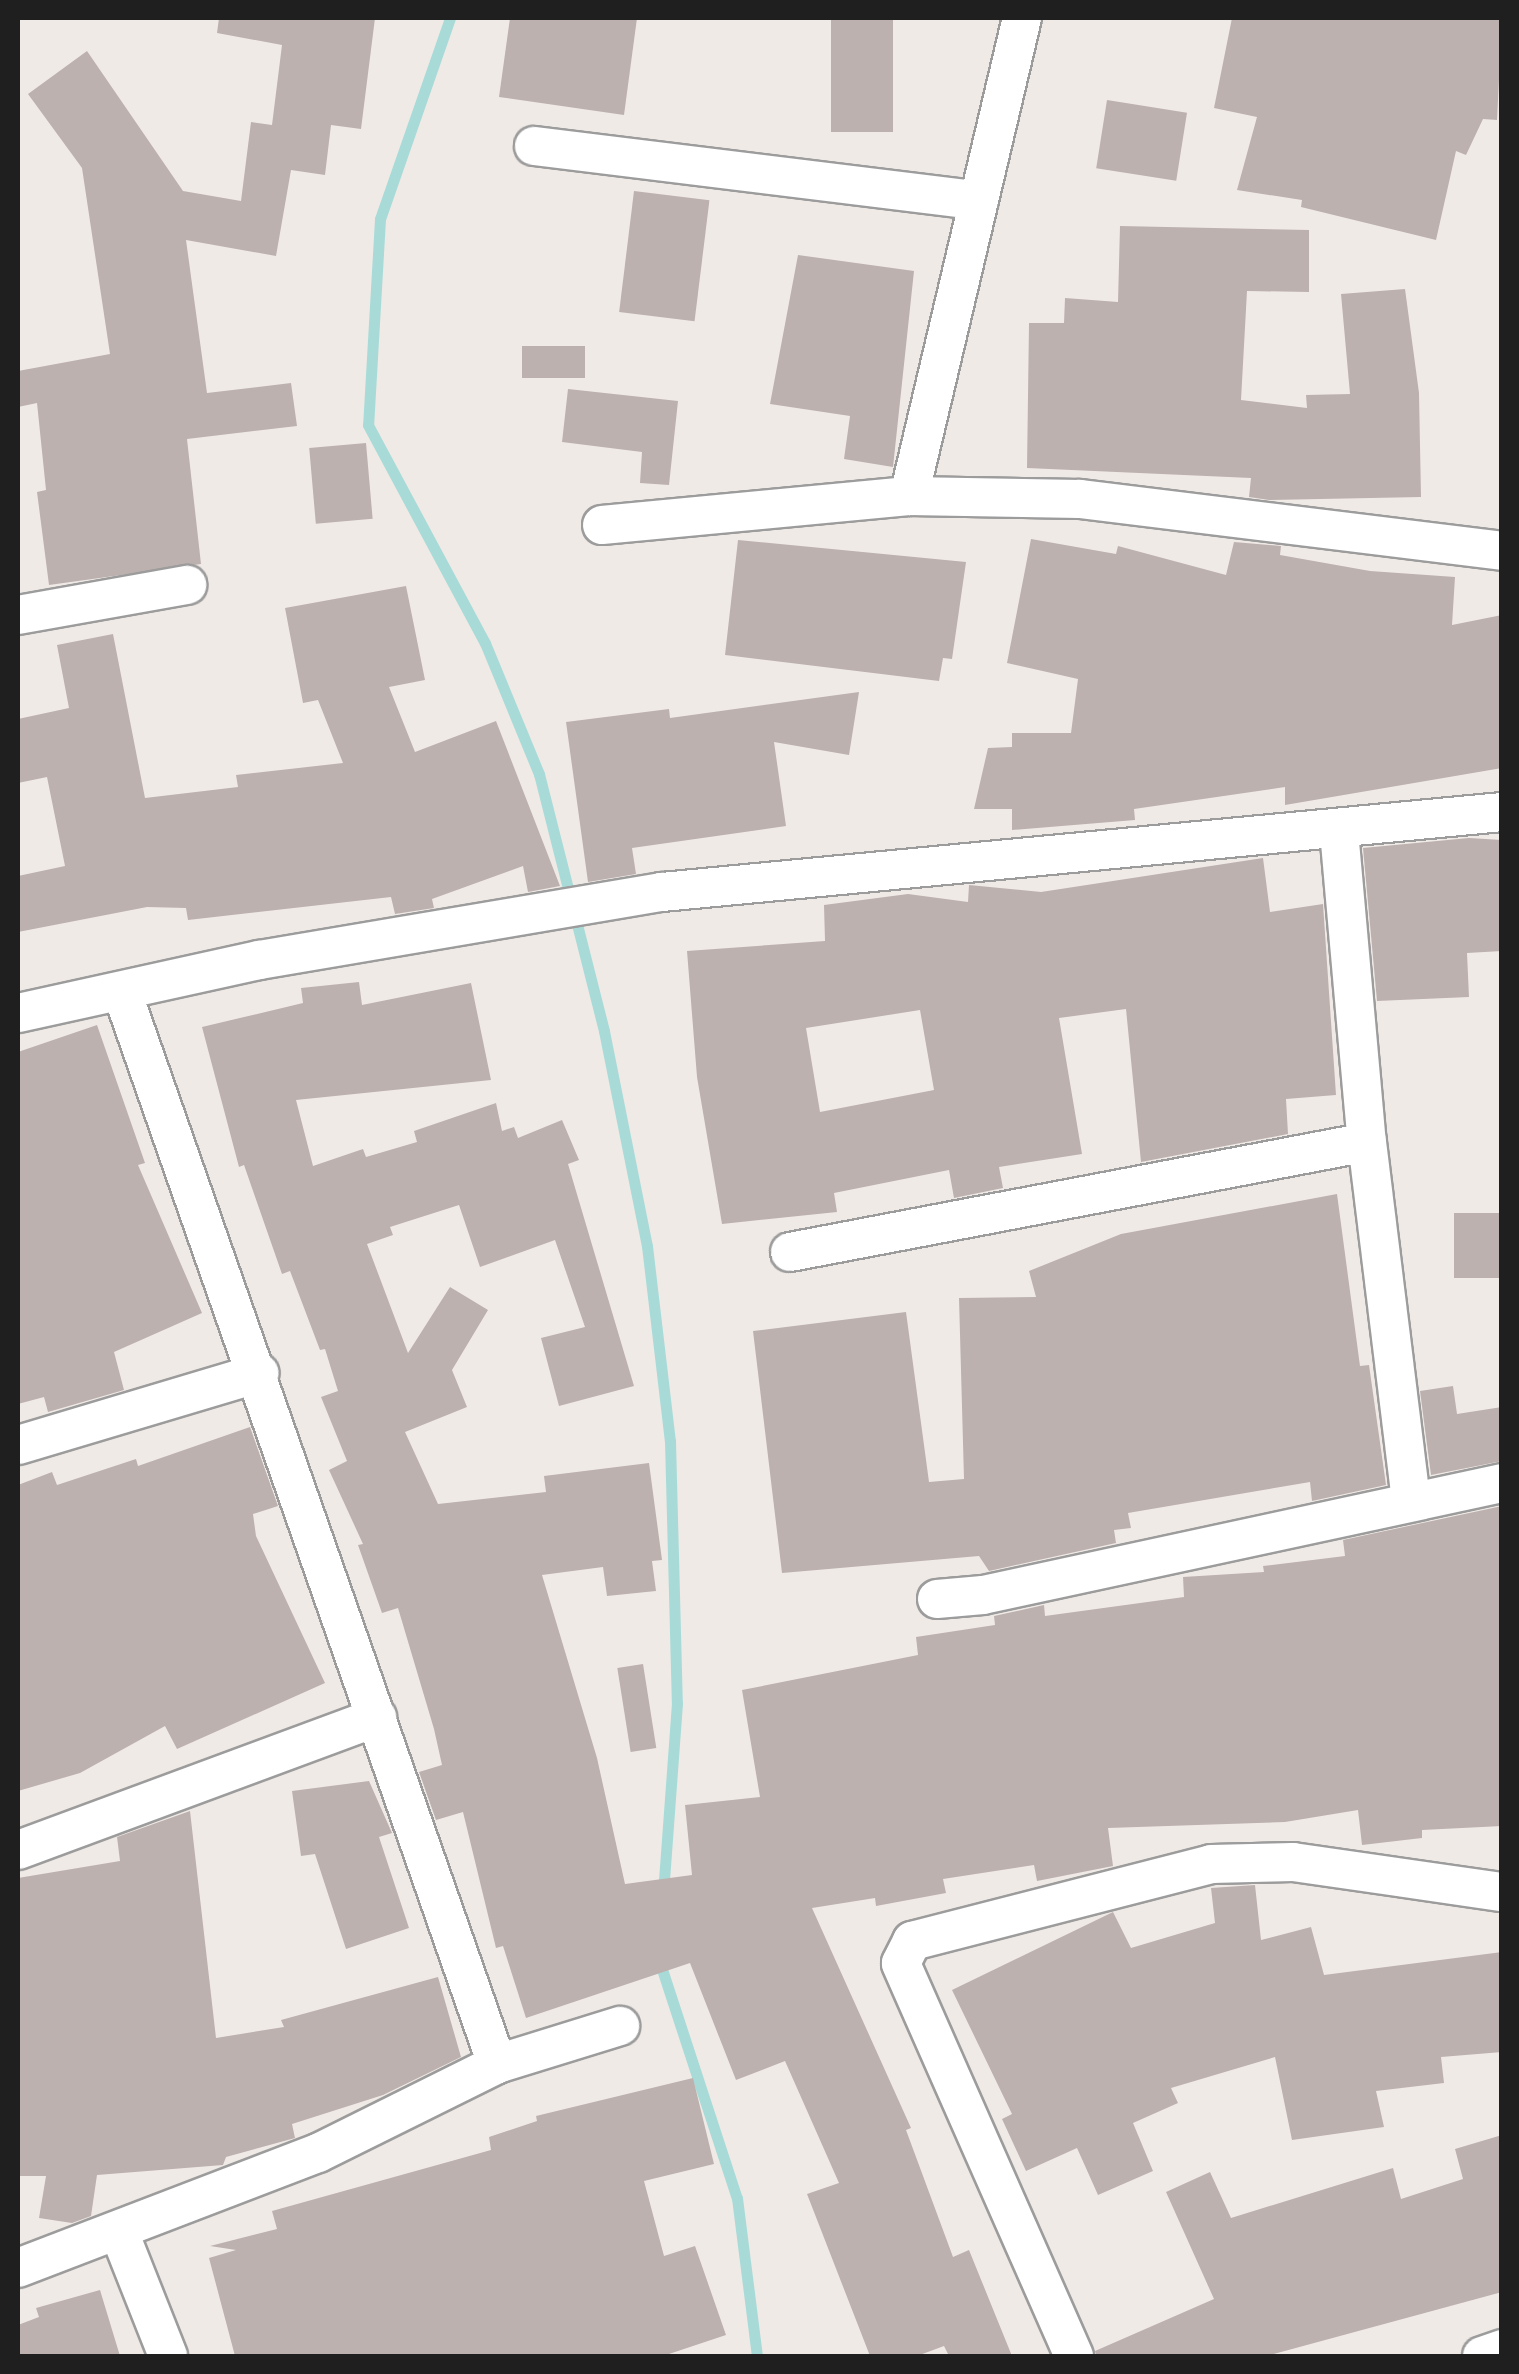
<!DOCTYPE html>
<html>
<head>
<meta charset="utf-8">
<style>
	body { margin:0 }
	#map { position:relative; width:1519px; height:2374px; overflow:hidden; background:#f0eae6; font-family:"Golos Text",sans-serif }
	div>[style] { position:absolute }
	.stream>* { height:11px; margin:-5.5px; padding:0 5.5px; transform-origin:5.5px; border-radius:5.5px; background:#a8dbd8 }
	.building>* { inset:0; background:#bcb1af; transform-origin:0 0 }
	.roads { filter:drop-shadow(2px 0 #9c9c9c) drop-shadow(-2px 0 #9c9c9c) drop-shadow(0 2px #9c9c9c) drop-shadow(0 -2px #9c9c9c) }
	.street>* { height:38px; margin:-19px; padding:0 19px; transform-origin:19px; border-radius:19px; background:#fff }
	span { translate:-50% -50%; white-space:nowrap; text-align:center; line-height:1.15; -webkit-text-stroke:8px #fff; paint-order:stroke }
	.frame { position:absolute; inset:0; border:20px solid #1f1f1f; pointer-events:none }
</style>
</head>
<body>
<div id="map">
	<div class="stream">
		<div style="left:450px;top:18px;width:213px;rotate:109.2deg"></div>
		<div style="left:380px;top:219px;width:206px;rotate:93.3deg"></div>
		<div style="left:368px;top:425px;width:247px;rotate:61.8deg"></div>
		<div style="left:485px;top:643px;width:142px;rotate:67.6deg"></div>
		<div style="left:539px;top:774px;width:265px;rotate:75.8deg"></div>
		<div style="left:604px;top:1031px;width:219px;rotate:78.7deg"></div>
		<div style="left:647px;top:1246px;width:196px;rotate:83.3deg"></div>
		<div style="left:670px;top:1441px;width:262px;rotate:88.5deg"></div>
		<div style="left:677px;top:1703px;width:190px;rotate:94.2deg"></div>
		<div style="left:659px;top:1960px;width:250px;rotate:71.9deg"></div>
		<div style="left:737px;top:2198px;width:159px;rotate:82.8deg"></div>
	</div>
	<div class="building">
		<div style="clip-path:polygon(219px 18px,375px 18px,361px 129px,331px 125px,325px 175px,291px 170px,276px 256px,186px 240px,207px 393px,291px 383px,297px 426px,187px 439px,201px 564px,49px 585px,37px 492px,46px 490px,37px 403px,18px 407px,18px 371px,110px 354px,82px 168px,28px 94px,87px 51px,183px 191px,241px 201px,251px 122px,272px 125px,282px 45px,217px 33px)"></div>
		<div style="clip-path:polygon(510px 18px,637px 18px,624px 115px,499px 97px)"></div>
		<div style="left:831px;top:18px;width:62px;height:114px"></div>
		<div style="clip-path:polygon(1232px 18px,1502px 18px,1497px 120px,1483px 119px,1466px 155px,1456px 151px,1436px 240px,1301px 207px,1302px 200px,1237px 190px,1257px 117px,1214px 108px)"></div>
		<div style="left:1107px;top:100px;width:81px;height:69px;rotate:9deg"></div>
		<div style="left:634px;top:191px;width:76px;height:122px;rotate:7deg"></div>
		<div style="clip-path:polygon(1120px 226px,1309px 230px,1309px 292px,1247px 291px,1241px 400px,1307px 408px,1306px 395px,1350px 394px,1341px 294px,1405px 289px,1419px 393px,1421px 497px,1269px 500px,1249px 497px,1251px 478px,1027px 468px,1029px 323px,1064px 323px,1065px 298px,1118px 302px)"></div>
		<div style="clip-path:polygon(798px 255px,914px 271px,893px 467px,844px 459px,850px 416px,770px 404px)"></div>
		<div style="left:522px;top:346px;width:63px;height:32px"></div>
		<div style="clip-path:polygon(568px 389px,678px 401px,669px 485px,640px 483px,642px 452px,562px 442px)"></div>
		<div style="left:366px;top:443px;width:76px;height:57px;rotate:85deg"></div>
		<div style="clip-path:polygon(1031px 539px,1116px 554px,1118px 546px,1226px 575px,1234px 542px,1281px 546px,1280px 555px,1370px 571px,1455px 577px,1452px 625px,1502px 615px,1502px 768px,1285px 805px,1285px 787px,1134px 809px,1135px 820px,1012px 830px,1012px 809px,974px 809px,988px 748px,1012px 747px,1012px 733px,1071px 733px,1078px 679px,1007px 663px)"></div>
		<div style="clip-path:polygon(738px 540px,966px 562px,952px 659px,943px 658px,939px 681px,725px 655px)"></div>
		<div style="clip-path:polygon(406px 586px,425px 680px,389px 687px,415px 752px,496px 721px,560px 886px,528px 892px,523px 866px,432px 899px,434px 908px,395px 914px,391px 897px,188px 920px,186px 908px,147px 907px,18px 932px,18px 876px,65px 866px,47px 777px,18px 783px,18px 719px,69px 708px,57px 645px,113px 634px,145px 798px,238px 787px,236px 775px,343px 763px,318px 700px,303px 703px,285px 608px)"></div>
		<div style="clip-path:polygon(859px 692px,849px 755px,774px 742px,786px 826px,632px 848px,636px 874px,588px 882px,566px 722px,669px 709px,670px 718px)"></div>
		<div style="clip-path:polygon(1469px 838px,1502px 840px,1502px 951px,1467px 953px,1469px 997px,1377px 1001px,1363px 848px)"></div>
		<div style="clip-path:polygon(evenodd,1263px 858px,1270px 912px,1323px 904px,1336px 1095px,1286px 1099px,1288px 1134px,1141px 1162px,1126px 1009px,1059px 1018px,1082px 1154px,999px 1167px,1003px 1188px,954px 1198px,949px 1170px,834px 1193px,837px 1212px,722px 1224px,697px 1077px,687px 951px,825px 941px,824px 905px,908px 894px,968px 902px,969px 885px,1041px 892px,1263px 858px,920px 1010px,934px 1090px,820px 1112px,806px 1028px,920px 1010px)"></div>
		<div style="clip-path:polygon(359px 982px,362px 1005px,471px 983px,491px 1080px,296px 1100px,313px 1166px,363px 1149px,366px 1157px,417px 1142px,414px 1131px,496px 1103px,502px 1131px,514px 1127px,518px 1138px,562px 1120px,579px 1160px,568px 1164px,634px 1386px,559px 1406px,541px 1338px,585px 1327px,555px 1240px,480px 1267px,459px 1205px,390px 1227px,393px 1235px,367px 1244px,408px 1353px,450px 1287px,488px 1310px,452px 1370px,467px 1407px,405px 1432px,438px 1504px,546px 1492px,544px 1476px,649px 1463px,662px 1560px,652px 1561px,656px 1591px,607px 1596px,603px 1567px,542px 1575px,597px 1758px,625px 1884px,692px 1875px,685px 1805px,760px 1797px,742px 1690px,918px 1655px,916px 1637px,995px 1625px,994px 1616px,1044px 1605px,1045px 1616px,1184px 1597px,1183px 1577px,1264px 1572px,1263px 1566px,1345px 1556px,1343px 1540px,1502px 1506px,1502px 1826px,1422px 1830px,1422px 1838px,1362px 1845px,1358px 1810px,1285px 1822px,1108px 1828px,1113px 1866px,1037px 1881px,1034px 1865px,943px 1879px,946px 1893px,876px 1906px,875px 1898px,812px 1908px,911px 2128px,906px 2130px,953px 2257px,969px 2250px,1012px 2356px,949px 2356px,944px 2346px,917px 2356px,870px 2356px,807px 2194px,839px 2183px,785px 2061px,736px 2080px,690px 1963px,526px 2018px,503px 1946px,496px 1948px,463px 1812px,436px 1820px,419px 1772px,442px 1765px,434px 1729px,398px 1608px,382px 1613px,358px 1545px,363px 1544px,329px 1470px,347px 1461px,321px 1397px,338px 1391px,325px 1349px,320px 1350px,290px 1271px,282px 1274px,244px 1165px,239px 1167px,202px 1027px,303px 1003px,301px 988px)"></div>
		<div style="clip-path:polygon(97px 1025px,145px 1163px,138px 1165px,202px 1313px,114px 1352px,124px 1390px,48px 1412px,44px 1397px,18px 1404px,18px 1052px)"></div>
		<div style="clip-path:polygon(1337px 1194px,1360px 1366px,1369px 1365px,1386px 1485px,1312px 1501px,1310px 1482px,1128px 1513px,1131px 1528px,1114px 1530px,1116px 1543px,989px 1571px,979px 1556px,782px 1573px,753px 1331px,906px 1312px,929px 1482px,964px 1479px,959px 1298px,1036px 1297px,1029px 1271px,1121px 1234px)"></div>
		<div style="left:1502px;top:1213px;width:65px;height:48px;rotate:90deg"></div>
		<div style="clip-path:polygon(1453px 1386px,1457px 1414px,1502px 1407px,1502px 1461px,1431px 1475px,1420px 1391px)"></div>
		<div style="clip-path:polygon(250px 1427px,278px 1506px,253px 1514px,256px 1536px,325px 1683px,177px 1749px,165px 1726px,80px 1773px,18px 1791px,18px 1485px,52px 1472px,57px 1485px,136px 1459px,138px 1466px)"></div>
		<div style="left:643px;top:1664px;width:85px;height:26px;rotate:81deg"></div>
		<div style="clip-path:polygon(369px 1781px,392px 1833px,379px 1837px,409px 1928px,346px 1949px,315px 1854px,301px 1856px,292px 1791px)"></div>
		<div style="clip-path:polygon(190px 1811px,216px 2038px,284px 2027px,281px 2020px,438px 1977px,461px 2057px,383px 2095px,292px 2124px,295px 2138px,226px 2157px,223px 2165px,97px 2175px,91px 2216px,72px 2223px,39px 2218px,46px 2176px,18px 2176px,18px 1878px,120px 1861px,117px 1837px)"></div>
		<div style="clip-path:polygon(1255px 1885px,1261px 1940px,1311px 1927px,1324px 1975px,1502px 1952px,1502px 2052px,1441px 2057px,1444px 2083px,1376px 2091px,1384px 2127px,1292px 2140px,1275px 2057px,1171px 2088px,1178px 2103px,1133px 2123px,1153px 2171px,1098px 2195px,1077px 2148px,1026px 2171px,1002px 2119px,1012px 2114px,952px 1990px,1113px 1912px,1131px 1948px,1215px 1923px,1211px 1888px)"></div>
		<div style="clip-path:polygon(693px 2078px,714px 2164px,644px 2181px,664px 2256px,695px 2246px,726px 2335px,663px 2356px,235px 2356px,209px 2258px,236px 2250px,210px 2246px,277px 2229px,272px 2211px,491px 2150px,489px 2137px,537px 2121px,536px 2116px)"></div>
		<div style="clip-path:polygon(1502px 2135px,1502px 2292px,1266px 2356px,1096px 2356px,1095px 2351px,1214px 2299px,1166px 2192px,1210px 2172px,1231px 2218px,1393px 2168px,1401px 2199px,1463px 2179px,1455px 2149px)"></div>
		<div style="clip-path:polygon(100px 2290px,120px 2356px,18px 2356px,18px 2325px,39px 2317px,36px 2308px)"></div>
	</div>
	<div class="roads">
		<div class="street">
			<div style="left:534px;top:146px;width:448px;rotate:7deg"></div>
			<div style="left:909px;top:496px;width:491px;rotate:-76.7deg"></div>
			<div style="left:602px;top:525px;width:308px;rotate:-5.4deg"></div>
			<div style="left:909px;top:496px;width:171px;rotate:1deg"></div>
			<div style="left:1080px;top:499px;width:425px;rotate:7deg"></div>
			<div style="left:18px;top:615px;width:172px;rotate:-10.1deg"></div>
			<div style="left:1339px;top:831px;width:312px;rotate:84.9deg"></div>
			<div style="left:1367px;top:1142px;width:362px;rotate:83deg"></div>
			<div style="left:122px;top:992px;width:1136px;rotate:70.72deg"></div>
			<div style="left:18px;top:1013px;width:247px;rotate:-12.4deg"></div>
			<div style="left:259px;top:960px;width:409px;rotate:-9.6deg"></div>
			<div style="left:662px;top:892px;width:844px;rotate:-5.44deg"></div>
			<div style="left:790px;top:1252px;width:587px;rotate:-10.79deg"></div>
			<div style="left:18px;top:1445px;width:252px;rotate:-16.6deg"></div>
			<div style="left:937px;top:1599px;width:46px;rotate:-5deg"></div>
			<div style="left:983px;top:1595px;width:531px;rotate:-12.18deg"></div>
			<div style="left:18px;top:1850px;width:383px;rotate:-20.3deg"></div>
			<div style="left:119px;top:2232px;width:133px;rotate:68.4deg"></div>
			<div style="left:18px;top:2268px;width:321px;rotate:-21deg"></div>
			<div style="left:318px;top:2153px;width:200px;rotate:-26.4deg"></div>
			<div style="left:497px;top:2064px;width:129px;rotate:-17.2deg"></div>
			<div style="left:1074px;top:2356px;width:429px;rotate:-113.8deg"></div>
			<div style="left:901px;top:1963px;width:25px;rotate:-63deg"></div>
			<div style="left:912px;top:1941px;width:309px;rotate:-14.4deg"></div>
			<div style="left:1211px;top:1864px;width:82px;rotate:-1.4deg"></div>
			<div style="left:1293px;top:1862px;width:211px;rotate:8.2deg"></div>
			<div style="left:1482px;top:2356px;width:21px;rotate:-19deg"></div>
		</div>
	</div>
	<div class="frame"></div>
</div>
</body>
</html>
